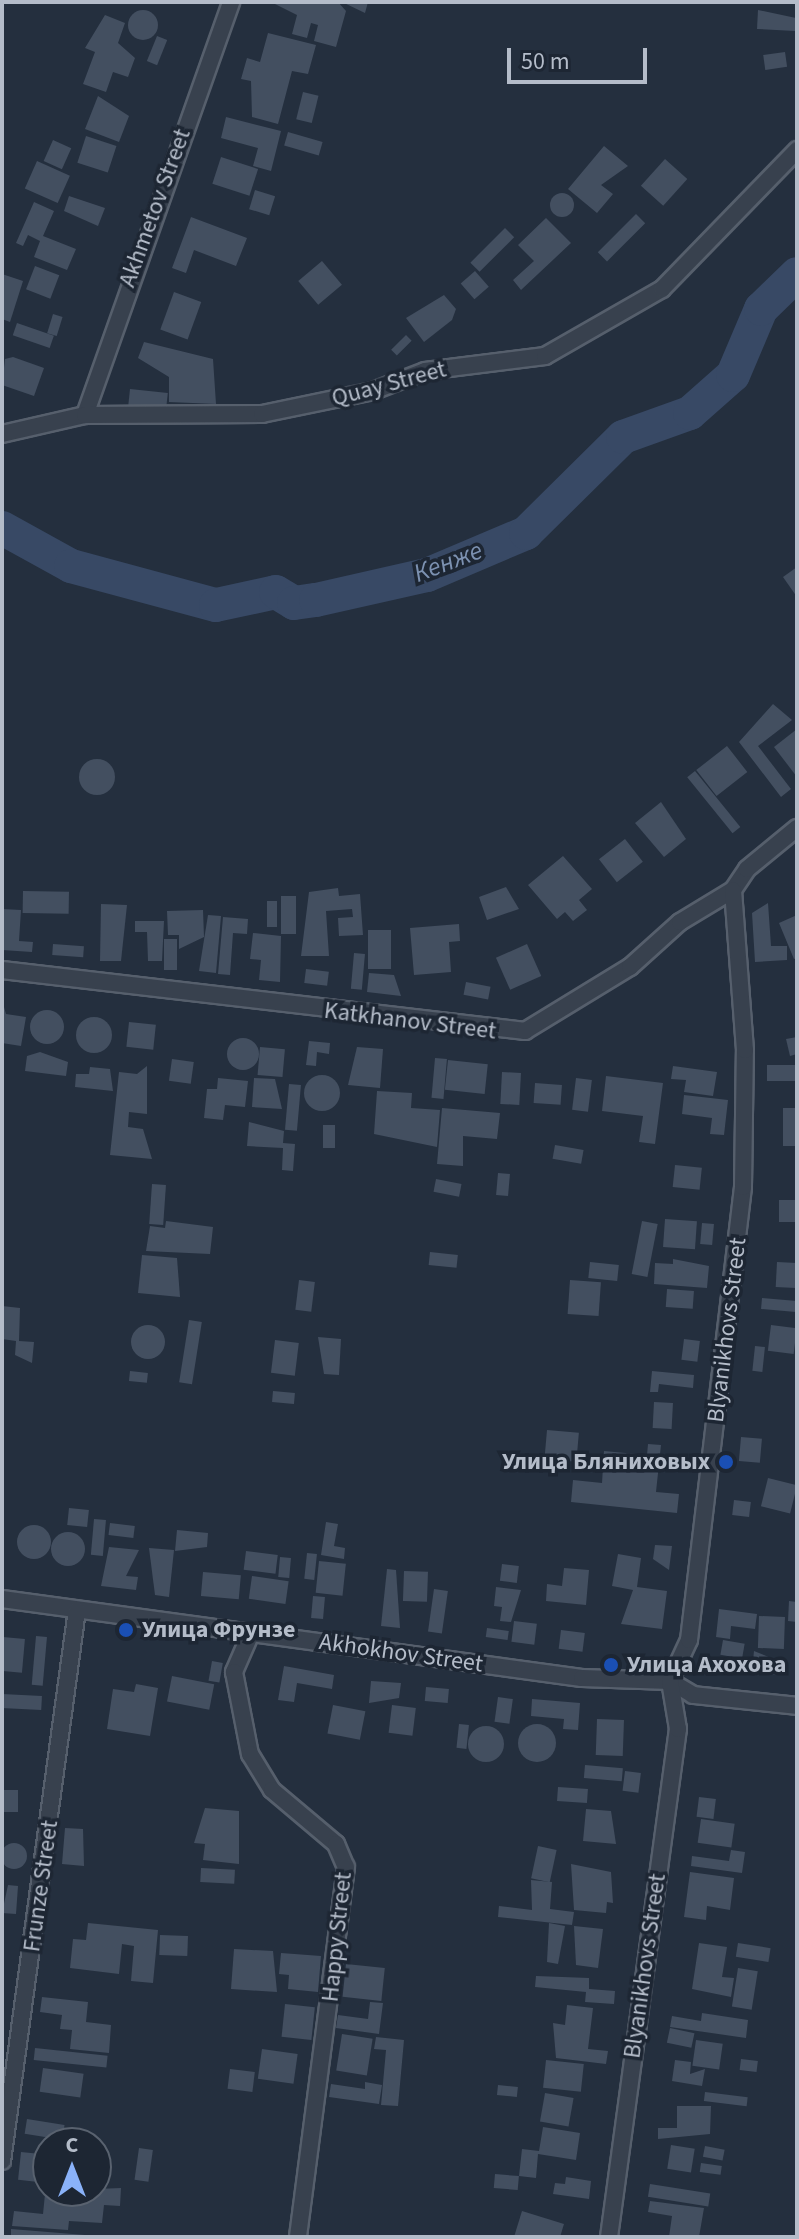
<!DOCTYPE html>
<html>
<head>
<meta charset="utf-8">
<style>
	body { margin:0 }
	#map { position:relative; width:799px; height:2239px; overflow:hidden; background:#242f3e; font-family:"Source Sans 3",sans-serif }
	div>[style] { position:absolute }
	.river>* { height:34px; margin:-17px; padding:0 17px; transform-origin:17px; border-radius:17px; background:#384965 }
	.building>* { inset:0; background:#434f60; transform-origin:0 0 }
	.round { border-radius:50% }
	.roads { filter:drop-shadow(2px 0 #565f6c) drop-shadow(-2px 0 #565f6c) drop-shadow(0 2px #565f6c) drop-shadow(0 -2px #565f6c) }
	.street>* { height:16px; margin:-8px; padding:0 8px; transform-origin:8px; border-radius:8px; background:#38414e }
	.dots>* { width:22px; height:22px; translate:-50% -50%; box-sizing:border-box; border:4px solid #1d2633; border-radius:50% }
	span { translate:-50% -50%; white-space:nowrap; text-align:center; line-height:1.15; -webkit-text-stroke:7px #1d2633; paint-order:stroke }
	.street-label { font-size:24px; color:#b4bcc9 }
	.poi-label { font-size:24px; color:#b4bcc9; font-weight:700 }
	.right { translate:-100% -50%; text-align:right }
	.left { translate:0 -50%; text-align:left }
	.water-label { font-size:26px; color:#7c91b1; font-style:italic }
	.frame { position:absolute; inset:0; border:4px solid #b4bcc9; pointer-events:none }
	.north { position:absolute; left:32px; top:2127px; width:80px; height:80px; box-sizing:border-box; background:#1d2633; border:2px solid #59626f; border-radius:50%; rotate:0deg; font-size:22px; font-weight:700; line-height:32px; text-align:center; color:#b4bcc9 }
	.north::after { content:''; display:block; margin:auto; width:28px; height:36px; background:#8ab2f9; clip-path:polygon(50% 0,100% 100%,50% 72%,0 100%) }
	.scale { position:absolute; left:507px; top:48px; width:140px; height:36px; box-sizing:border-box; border:4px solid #b4bcc9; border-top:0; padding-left:10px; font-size:24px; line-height:28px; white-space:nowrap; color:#b4bcc9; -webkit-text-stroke:6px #1d2633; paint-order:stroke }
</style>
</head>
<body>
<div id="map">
	<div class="river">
		<div style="left:2px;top:528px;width:79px;rotate:28.8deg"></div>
		<div style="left:71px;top:566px;width:150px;rotate:15.1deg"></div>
		<div style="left:216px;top:605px;width:61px;rotate:-12.2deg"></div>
		<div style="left:276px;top:592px;width:21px;rotate:31deg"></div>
		<div style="left:294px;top:603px;width:22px;rotate:-8deg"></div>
		<div style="left:316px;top:600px;width:114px;rotate:-12.7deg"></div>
		<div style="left:427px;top:575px;width:108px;rotate:-23deg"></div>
		<div style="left:526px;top:533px;width:136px;rotate:-44.7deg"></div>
		<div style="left:623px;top:437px;width:71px;rotate:-19.7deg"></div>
		<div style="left:690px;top:413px;width:57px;rotate:-41.5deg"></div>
		<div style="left:733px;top:375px;width:72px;rotate:-67deg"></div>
		<div style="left:761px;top:309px;width:50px;rotate:-44.2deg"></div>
	</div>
	<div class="building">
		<div style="clip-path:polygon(271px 2px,338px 2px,346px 11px,336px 47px,314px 41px,318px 25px,311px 23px,307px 38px,292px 34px,297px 15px)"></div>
		<div style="clip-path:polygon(342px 2px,368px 2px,365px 13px)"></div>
		<div class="round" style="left:128px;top:10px;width:30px;height:30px"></div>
		<div style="clip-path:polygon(758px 10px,796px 18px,795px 31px,757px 29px)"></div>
		<div style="clip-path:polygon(105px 15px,125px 23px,118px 43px,135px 58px,128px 77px,113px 72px,106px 92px,83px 84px,95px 52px,85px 48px)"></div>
		<div style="clip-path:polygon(268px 33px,316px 45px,308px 74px,292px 71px,278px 124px,252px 117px,251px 81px,241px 79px,247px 58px,260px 62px)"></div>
		<div style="left:157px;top:36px;width:11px;height:27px;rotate:22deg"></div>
		<div style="left:785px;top:52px;width:15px;height:22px;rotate:82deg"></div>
		<div style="left:303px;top:92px;width:16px;height:28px;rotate:14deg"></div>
		<div style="clip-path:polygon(98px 96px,129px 116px,119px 142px,85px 129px)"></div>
		<div style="clip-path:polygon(226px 117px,281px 131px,271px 171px,253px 166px,258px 148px,221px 138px)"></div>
		<div style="left:288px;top:132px;width:36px;height:14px;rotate:16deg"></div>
		<div style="left:86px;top:136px;width:32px;height:28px;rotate:18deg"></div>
		<div style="left:53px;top:140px;width:20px;height:23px;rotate:24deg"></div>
		<div style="clip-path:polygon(604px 146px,628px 166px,601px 185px,613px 194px,597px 213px,568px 189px)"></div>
		<div style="left:221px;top:157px;width:39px;height:28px;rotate:18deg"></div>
		<div style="left:665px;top:159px;width:30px;height:36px;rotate:42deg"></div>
		<div style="left:37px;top:161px;width:36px;height:30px;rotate:24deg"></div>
		<div style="left:255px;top:190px;width:21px;height:20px;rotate:17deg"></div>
		<div class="round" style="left:550px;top:193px;width:24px;height:24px"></div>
		<div style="clip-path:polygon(69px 196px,105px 208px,98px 226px,64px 211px)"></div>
		<div style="clip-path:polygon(34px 202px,54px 211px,43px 236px,76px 249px,67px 270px,34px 257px,40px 241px,28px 235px,23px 246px,16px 243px)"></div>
		<div style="left:636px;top:214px;width:13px;height:54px;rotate:45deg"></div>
		<div style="clip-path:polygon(191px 217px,247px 238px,236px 266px,194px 250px,186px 273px,172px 268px)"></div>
		<div style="clip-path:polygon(546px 218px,571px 243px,521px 290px,513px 280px,534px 261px,518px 245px)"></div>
		<div style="left:505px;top:228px;width:13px;height:49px;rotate:45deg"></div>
		<div style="left:322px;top:261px;width:31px;height:31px;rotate:50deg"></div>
		<div style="left:35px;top:266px;width:26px;height:25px;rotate:21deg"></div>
		<div style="left:475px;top:271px;width:21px;height:19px;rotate:49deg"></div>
		<div style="clip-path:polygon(2px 274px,23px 281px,10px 322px,2px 319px)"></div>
		<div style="left:174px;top:292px;width:29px;height:40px;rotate:20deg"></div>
		<div style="clip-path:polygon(444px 295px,456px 309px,452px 320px,424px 342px,406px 318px)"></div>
		<div style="left:53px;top:314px;width:10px;height:20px;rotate:17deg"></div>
		<div style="left:17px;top:323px;width:39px;height:13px;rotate:19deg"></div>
		<div style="left:406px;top:335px;width:8px;height:21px;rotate:45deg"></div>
		<div style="clip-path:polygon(144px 342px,213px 359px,216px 404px,169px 402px,169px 377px,138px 358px)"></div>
		<div style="clip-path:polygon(13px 357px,44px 368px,34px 396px,2px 385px,5px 359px)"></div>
		<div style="left:130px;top:389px;width:38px;height:19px;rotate:6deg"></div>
		<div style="clip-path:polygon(797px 567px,797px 597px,783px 577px)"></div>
		<div style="clip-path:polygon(773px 704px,792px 720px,758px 746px,791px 789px,781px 797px,739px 742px)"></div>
		<div style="clip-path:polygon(797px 729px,797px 777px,774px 747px)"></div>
		<div style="left:727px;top:746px;width:33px;height:39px;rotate:52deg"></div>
		<div class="round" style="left:79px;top:759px;width:36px;height:36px"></div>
		<div style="left:695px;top:771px;width:72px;height:10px;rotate:51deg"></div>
		<div style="clip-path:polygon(661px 802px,686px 839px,664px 857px,635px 823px)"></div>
		<div style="left:625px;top:839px;width:29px;height:33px;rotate:52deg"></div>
		<div style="clip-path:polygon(563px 856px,592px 889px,579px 900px,587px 910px,573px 921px,565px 912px,557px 919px,528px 885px)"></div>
		<div style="clip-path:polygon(506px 887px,519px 909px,487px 920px,479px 897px)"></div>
		<div style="clip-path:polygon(338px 888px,339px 896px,360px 894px,363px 935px,339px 936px,338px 918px,353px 917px,352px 909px,326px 911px,329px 956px,301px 956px,309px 892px)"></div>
		<div style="left:23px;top:891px;width:46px;height:22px;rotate:1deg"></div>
		<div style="left:281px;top:896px;width:15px;height:38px"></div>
		<div style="left:267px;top:901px;width:10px;height:26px"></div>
		<div style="clip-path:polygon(768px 903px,771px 946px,787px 946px,787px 960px,755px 962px,752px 913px)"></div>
		<div style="clip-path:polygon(101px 904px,127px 905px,121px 961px,100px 961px)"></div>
		<div style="clip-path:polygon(2px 909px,21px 910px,19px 941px,33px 942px,32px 952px,2px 950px)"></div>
		<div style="clip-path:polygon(203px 910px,204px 937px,179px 949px,179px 935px,168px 935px,167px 911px)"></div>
		<div style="clip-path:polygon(208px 915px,221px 916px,216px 973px,199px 971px)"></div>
		<div style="clip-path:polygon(797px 915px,797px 958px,794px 959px,779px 923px)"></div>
		<div style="clip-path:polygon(223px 917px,248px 919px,247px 934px,233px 933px,230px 975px,218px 974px)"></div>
		<div style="clip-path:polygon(135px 921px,164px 921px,162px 961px,148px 961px,147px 932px,135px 932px)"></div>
		<div style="clip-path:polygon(459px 924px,460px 941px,449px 942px,451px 972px,414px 975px,410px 928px)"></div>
		<div style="left:368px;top:930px;width:23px;height:39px"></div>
		<div style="clip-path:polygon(253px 933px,281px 936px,280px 982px,259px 980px,261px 960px,250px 959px)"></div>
		<div style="left:164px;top:939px;width:13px;height:31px"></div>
		<div style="left:53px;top:944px;width:31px;height:11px;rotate:4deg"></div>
		<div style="left:527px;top:944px;width:35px;height:34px;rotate:66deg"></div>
		<div style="left:354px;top:953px;width:11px;height:36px;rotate:5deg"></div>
		<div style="left:306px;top:969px;width:23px;height:14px;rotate:7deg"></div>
		<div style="clip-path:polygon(369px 973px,394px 975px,401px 996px,367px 992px)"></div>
		<div style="left:466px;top:982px;width:25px;height:13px;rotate:11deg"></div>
		<div style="clip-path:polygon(2px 1000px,6px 1014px,26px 1017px,21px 1046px,2px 1043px)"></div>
		<div class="round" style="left:30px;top:1010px;width:34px;height:34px"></div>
		<div class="round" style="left:76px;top:1017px;width:36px;height:36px"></div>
		<div style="left:129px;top:1022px;width:27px;height:25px;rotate:6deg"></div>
		<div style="clip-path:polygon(797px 1037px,797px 1054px,790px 1056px,786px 1039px)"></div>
		<div class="round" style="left:227px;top:1038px;width:32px;height:32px"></div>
		<div style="clip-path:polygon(309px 1041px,330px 1043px,329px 1054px,317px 1052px,316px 1066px,306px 1065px)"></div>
		<div style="left:260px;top:1047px;width:25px;height:28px;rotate:5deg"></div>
		<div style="clip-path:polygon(357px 1047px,383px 1049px,380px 1088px,348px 1085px)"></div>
		<div style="clip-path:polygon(40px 1052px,68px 1062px,66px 1076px,25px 1071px,27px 1056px)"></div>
		<div style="left:435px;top:1058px;width:12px;height:40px;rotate:5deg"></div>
		<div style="left:172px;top:1059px;width:22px;height:22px;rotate:8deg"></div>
		<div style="left:448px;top:1060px;width:40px;height:30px;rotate:6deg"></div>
		<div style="left:767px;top:1065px;width:30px;height:16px"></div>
		<div style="clip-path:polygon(147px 1066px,147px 1114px,129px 1112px,128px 1127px,143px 1129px,152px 1159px,110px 1155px,119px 1072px,137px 1074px)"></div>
		<div style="clip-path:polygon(673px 1066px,717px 1072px,713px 1096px,684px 1092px,686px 1080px,671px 1079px)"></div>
		<div style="clip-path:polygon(90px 1067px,110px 1069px,113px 1091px,75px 1087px,76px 1074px,89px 1074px)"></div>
		<div style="left:502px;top:1072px;width:19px;height:32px;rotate:3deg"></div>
		<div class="round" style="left:304px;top:1075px;width:36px;height:36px"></div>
		<div style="clip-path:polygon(606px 1076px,663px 1083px,655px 1144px,639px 1142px,643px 1116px,602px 1111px)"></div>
		<div style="clip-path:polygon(218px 1078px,248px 1081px,245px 1107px,225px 1105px,223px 1120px,204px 1118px,207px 1089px,217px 1089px)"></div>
		<div style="clip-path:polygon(254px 1078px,275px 1079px,282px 1109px,252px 1107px)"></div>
		<div style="left:576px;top:1078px;width:16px;height:32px;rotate:7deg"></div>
		<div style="left:535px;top:1083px;width:27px;height:20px;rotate:4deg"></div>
		<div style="left:289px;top:1084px;width:12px;height:46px;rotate:5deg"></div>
		<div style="clip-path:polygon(377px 1091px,412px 1093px,411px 1108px,440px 1110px,437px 1147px,374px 1134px)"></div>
		<div style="clip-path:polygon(684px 1095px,728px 1100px,724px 1135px,710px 1134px,712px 1118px,682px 1114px)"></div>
		<div style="clip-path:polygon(442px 1108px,500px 1113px,497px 1139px,463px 1136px,463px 1166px,437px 1164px)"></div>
		<div style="left:783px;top:1108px;width:14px;height:38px"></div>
		<div style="clip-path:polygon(249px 1122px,284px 1131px,283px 1143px,295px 1144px,293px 1171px,282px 1170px,283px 1148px,247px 1146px)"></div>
		<div style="left:323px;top:1125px;width:12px;height:23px"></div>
		<div style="left:555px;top:1145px;width:29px;height:14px;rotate:10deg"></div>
		<div style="left:675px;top:1165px;width:27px;height:22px;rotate:6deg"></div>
		<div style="left:498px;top:1173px;width:12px;height:22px;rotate:5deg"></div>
		<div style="left:436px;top:1179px;width:26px;height:13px;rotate:11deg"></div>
		<div style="left:152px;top:1184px;width:14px;height:40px;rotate:4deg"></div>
		<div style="left:797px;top:1200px;width:22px;height:18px;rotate:90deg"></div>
		<div style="left:665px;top:1219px;width:32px;height:28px;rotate:4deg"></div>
		<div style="clip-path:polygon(166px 1221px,213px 1227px,210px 1254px,146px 1251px,150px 1226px,165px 1228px)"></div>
		<div style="left:642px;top:1221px;width:16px;height:54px;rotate:11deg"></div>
		<div style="left:702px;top:1223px;width:12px;height:21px;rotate:5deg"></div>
		<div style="left:430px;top:1252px;width:28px;height:13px;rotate:6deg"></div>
		<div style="clip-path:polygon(142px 1255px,177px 1258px,180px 1297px,138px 1293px)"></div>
		<div style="clip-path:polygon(673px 1259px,709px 1266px,707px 1288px,654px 1284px,655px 1263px,673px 1264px)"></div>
		<div style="left:590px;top:1262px;width:29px;height:16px;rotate:6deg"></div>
		<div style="left:777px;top:1262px;width:20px;height:25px;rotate:3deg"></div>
		<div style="left:299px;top:1280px;width:16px;height:30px;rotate:7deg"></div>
		<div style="left:570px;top:1280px;width:31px;height:34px;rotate:4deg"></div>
		<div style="left:667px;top:1289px;width:27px;height:18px;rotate:4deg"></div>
		<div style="left:762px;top:1298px;width:35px;height:11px;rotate:5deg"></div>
		<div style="clip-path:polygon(2px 1306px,20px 1308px,19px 1341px,34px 1342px,32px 1363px,15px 1355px,16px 1341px,2px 1339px)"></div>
		<div style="left:189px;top:1320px;width:13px;height:63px;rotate:9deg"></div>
		<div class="round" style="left:131px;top:1325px;width:34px;height:34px"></div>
		<div style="left:771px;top:1325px;width:26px;height:26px;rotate:7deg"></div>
		<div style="clip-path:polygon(318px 1337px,341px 1339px,339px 1375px,324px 1374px)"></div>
		<div style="left:684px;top:1339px;width:16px;height:21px;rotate:7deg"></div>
		<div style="left:275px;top:1340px;width:24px;height:33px;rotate:7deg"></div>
		<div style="left:755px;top:1346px;width:10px;height:25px;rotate:6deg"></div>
		<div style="left:130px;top:1371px;width:18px;height:10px;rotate:6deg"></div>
		<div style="clip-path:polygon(652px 1371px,694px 1375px,693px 1388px,659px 1384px,658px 1392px,650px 1392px)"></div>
		<div style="left:273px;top:1391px;width:22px;height:11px;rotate:5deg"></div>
		<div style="left:654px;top:1402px;width:19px;height:26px;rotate:3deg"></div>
		<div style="left:547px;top:1430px;width:32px;height:29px;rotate:5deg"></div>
		<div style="left:741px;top:1437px;width:21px;height:24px;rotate:5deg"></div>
		<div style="clip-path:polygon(648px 1444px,661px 1445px,656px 1492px,679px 1494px,677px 1513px,571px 1502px,573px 1480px,602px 1483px,604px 1451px,647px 1455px)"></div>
		<div style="left:768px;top:1478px;width:30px;height:29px;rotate:14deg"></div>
		<div style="left:734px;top:1500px;width:17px;height:15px;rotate:7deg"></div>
		<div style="left:69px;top:1508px;width:20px;height:17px;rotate:6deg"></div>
		<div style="left:94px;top:1519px;width:12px;height:36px;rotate:5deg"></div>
		<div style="clip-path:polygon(326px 1522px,338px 1524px,334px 1546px,345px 1548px,344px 1559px,321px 1555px)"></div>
		<div style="left:110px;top:1523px;width:25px;height:12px;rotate:7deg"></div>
		<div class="round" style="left:17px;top:1525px;width:34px;height:34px"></div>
		<div style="clip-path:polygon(177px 1530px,208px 1533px,207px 1547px,175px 1551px)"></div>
		<div class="round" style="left:51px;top:1532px;width:34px;height:34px"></div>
		<div style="clip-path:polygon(655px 1545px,672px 1546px,669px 1570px,653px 1559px)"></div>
		<div style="clip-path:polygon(109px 1547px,139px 1550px,126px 1576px,138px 1577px,136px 1590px,101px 1586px)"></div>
		<div style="clip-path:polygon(149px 1548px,174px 1550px,169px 1597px,155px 1595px)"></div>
		<div style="left:246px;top:1551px;width:32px;height:19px;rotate:7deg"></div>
		<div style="left:307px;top:1553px;width:10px;height:26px;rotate:6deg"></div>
		<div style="clip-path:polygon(618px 1554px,641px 1558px,637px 1587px,667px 1591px,662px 1629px,621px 1624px,633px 1590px,612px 1586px)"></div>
		<div style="left:280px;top:1557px;width:11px;height:20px;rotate:5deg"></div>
		<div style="left:319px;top:1561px;width:27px;height:32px;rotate:6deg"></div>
		<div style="left:502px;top:1564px;width:17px;height:17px;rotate:7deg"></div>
		<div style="clip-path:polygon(564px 1568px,589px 1570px,586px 1605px,546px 1601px,547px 1584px,562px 1586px)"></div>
		<div style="clip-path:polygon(387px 1569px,396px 1570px,400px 1628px,381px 1626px)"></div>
		<div style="left:404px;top:1571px;width:24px;height:30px;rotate:2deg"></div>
		<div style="left:203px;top:1572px;width:38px;height:24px;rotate:5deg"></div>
		<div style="left:252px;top:1576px;width:37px;height:23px;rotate:8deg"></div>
		<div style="clip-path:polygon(496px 1587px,521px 1590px,511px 1622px,500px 1621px,502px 1607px,494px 1606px)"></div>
		<div style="left:434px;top:1589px;width:14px;height:43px;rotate:8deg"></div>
		<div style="left:313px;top:1596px;width:12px;height:22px;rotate:5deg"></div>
		<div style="clip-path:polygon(789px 1601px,797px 1602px,797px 1622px,788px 1621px)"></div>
		<div style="clip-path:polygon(719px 1609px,757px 1614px,755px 1629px,731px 1626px,730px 1639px,716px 1637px)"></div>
		<div style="left:759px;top:1616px;width:26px;height:32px;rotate:2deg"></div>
		<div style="left:514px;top:1621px;width:23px;height:21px;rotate:7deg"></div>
		<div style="left:487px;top:1628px;width:22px;height:9px;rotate:8deg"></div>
		<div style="left:561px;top:1630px;width:24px;height:19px;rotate:7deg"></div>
		<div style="left:36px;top:1636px;width:11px;height:49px;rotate:5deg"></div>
		<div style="left:3px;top:1637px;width:22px;height:34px;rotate:5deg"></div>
		<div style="left:723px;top:1640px;width:22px;height:15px;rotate:10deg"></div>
		<div style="clip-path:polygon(754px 1651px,781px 1662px,780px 1675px,752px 1672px)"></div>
		<div style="left:212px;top:1661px;width:11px;height:20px;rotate:10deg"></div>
		<div style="clip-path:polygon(284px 1666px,334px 1675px,332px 1689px,297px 1683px,294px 1702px,278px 1700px)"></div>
		<div style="left:172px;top:1676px;width:43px;height:26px;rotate:11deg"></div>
		<div style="clip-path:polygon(371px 1681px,401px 1683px,399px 1698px,369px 1703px)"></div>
		<div style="clip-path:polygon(136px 1684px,158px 1688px,150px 1736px,107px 1729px,113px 1689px,134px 1692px)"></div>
		<div style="left:426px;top:1687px;width:23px;height:14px;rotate:5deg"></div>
		<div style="left:2px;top:1694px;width:40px;height:14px;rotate:3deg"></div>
		<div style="left:498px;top:1697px;width:15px;height:25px;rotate:8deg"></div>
		<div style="clip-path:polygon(532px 1699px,580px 1703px,578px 1730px,563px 1729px,564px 1719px,531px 1716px)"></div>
		<div style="left:333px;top:1705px;width:33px;height:29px;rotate:11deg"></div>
		<div style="left:392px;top:1705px;width:24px;height:28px;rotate:7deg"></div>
		<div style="left:597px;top:1719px;width:27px;height:36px;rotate:2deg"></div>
		<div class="round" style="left:518px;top:1724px;width:38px;height:38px"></div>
		<div style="left:459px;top:1724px;width:10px;height:24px;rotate:6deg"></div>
		<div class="round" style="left:468px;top:1726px;width:36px;height:36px"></div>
		<div style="left:585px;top:1765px;width:38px;height:13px;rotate:5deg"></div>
		<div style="left:625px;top:1771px;width:16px;height:20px;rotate:7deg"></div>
		<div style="left:558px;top:1787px;width:30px;height:14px;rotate:4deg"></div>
		<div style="left:2px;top:1790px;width:16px;height:22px"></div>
		<div style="left:699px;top:1797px;width:17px;height:20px;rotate:7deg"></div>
		<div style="clip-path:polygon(205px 1808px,239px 1811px,239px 1864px,203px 1860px,205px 1844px,194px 1843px)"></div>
		<div style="clip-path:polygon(586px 1809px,611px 1811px,616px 1844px,583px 1841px)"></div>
		<div style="left:701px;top:1819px;width:34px;height:24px;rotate:8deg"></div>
		<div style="clip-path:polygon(65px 1828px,83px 1829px,84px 1866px,62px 1864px)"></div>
		<div class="round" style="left:1px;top:1843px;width:26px;height:26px"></div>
		<div style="left:538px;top:1846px;width:19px;height:33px;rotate:12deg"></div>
		<div style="clip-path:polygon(731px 1850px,745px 1852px,742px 1873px,691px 1866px,692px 1856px,729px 1861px)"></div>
		<div style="clip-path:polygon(571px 1864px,611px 1872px,613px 1903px,607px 1902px,606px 1913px,574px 1910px)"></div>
		<div style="left:201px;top:1868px;width:34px;height:14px;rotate:3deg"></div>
		<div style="clip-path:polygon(690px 1872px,734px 1878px,730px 1910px,707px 1906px,706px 1920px,684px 1917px)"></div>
		<div style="clip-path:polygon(531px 1880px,552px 1882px,550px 1909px,574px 1912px,572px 1925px,498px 1917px,499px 1906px,532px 1910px)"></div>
		<div style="clip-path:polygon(8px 1885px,18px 1886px,16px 1914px,2px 1913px)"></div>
		<div style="clip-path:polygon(88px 1923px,158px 1930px,153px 1983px,131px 1981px,134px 1946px,122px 1944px,119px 1974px,70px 1968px,73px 1939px,86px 1940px)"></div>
		<div style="clip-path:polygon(549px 1923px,565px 1926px,558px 1964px,547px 1962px)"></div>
		<div style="clip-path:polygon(574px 1926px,603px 1929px,598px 1968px,576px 1965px)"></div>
		<div style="left:160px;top:1935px;width:28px;height:20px;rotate:2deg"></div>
		<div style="clip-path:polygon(699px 1943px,727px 1947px,722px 1977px,734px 1978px,731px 1997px,692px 1989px)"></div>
		<div style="left:738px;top:1943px;width:33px;height:14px;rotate:9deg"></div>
		<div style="clip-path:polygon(234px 1949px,273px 1951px,277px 1992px,231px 1989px)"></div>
		<div style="clip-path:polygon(281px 1953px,321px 1956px,318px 1992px,288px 1989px,289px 1975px,279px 1974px)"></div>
		<div style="left:346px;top:1964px;width:39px;height:33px;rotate:6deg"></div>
		<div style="left:738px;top:1968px;width:20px;height:39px;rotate:9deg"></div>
		<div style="clip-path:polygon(536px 1976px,589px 1978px,589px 1989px,615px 1991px,614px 2004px,585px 2002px,586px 1992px,535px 1987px)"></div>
		<div style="clip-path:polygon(42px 1997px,88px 2002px,86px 2022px,111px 2025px,109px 2053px,70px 2049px,72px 2030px,60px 2029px,62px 2015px,40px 2012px)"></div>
		<div style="clip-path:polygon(370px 2002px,383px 2003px,379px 2034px,336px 2028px,338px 2015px,368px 2019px)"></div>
		<div style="left:285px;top:2004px;width:30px;height:33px;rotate:6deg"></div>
		<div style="clip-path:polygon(567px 2005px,593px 2008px,588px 2049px,608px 2051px,606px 2064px,556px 2058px,553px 2023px,565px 2025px)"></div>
		<div style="clip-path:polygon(702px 2013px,748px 2020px,746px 2038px,670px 2027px,672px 2016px,701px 2021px)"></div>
		<div style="left:670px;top:2028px;width:25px;height:15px;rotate:12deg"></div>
		<div style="left:342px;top:2034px;width:31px;height:37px;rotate:9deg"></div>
		<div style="clip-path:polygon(376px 2037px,404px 2040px,398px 2106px,381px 2105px,386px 2050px,374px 2049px)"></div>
		<div style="left:696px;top:2040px;width:27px;height:26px;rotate:8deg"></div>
		<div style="left:35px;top:2048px;width:73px;height:12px;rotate:6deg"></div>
		<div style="left:262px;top:2049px;width:36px;height:30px;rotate:8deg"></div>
		<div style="left:741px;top:2059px;width:17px;height:11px;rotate:7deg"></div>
		<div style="left:546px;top:2060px;width:38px;height:28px;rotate:6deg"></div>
		<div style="clip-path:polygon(675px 2060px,691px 2062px,690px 2074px,705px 2069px,702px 2086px,672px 2081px)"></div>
		<div style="left:43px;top:2068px;width:41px;height:24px;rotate:8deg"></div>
		<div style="left:230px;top:2069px;width:25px;height:20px;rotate:7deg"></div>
		<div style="clip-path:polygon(365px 2082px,382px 2085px,379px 2104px,329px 2097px,331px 2084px,365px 2089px)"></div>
		<div style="left:498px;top:2085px;width:20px;height:10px;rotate:6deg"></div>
		<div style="left:705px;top:2092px;width:43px;height:9px;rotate:7deg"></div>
		<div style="left:545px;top:2093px;width:29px;height:29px;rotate:10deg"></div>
		<div style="clip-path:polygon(677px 2106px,711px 2106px,710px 2134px,658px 2139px,658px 2128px,677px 2128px)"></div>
		<div style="left:27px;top:2119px;width:38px;height:15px;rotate:9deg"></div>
		<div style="clip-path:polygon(543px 2127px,580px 2133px,576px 2160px,538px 2154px,536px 2178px,519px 2176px,522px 2149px,539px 2151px)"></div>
		<div style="left:671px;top:2145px;width:24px;height:24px;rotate:9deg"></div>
		<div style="left:705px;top:2146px;width:20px;height:11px;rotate:11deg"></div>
		<div style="left:139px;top:2148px;width:14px;height:32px;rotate:8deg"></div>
		<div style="left:21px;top:2152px;width:27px;height:28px;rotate:6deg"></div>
		<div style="left:701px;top:2163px;width:21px;height:9px;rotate:8deg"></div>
		<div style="left:495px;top:2174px;width:24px;height:14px;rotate:5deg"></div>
		<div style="clip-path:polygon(566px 2177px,591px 2181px,589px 2199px,553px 2194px,555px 2183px,565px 2184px)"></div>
		<div style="clip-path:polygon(46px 2184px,48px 2191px,121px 2188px,120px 2206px,104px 2205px,102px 2223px,69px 2221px,68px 2230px,12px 2226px,14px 2211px,43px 2214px)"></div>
		<div style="left:650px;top:2184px;width:61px;height:13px;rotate:9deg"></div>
		<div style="clip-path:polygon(650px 2201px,704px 2208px,699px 2237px,669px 2237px,672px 2216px,648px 2212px)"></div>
		<div style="clip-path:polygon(522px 2211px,564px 2224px,560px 2237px,514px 2237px)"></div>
		<div style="clip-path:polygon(11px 2229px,85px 2235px,84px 2237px,11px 2237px)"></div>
	</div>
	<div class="roads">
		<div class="street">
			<div style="left:85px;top:415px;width:438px;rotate:-70.5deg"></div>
			<div style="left:2px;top:434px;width:85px;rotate:-12.9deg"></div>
			<div style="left:85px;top:415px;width:177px;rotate:-0.3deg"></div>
			<div style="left:262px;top:414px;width:113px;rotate:-11.7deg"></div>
			<div style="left:373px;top:391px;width:56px;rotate:-21deg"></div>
			<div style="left:425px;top:371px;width:121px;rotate:-7.1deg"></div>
			<div style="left:545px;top:356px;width:135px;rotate:-29.8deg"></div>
			<div style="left:662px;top:289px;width:194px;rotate:-45.8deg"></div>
			<div style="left:2px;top:970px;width:527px;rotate:6.65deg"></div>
			<div style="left:525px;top:1031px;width:123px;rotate:-31.4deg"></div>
			<div style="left:630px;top:967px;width:67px;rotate:-42deg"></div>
			<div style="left:680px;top:922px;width:62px;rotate:-31.1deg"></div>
			<div style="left:733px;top:890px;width:25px;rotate:-56deg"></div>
			<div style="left:747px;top:869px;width:65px;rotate:-39.4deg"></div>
			<div style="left:2px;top:1599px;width:585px;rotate:7.76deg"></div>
			<div style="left:582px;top:1678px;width:88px;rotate:2deg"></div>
			<div style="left:251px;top:1633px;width:43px;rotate:113.6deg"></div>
			<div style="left:234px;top:1672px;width:84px;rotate:79deg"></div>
			<div style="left:250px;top:1754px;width:42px;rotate:58.6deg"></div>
			<div style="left:272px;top:1790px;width:84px;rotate:40.2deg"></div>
			<div style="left:336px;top:1844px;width:25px;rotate:67deg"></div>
			<div style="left:346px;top:1867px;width:373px;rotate:97.4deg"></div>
			<div style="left:670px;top:1681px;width:45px;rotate:-65.1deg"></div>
			<div style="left:689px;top:1640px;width:456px;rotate:-83.2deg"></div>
			<div style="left:743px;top:1187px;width:137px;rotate:-89.2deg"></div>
			<div style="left:745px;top:1050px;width:160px;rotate:-94.3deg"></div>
			<div style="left:670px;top:1681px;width:27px;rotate:31deg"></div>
			<div style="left:693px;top:1695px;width:105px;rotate:6deg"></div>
			<div style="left:2px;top:2161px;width:556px;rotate:-82.25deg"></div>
			<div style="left:609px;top:2237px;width:513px;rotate:-82.27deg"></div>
			<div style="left:678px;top:1729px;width:49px;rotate:-99.5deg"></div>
		</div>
	</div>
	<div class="dots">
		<div style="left:726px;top:1462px;background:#1a4fb4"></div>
		<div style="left:126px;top:1630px;background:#1a4fb4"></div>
		<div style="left:611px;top:1665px;background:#1a4fb4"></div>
	</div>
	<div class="street-label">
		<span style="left:155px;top:208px;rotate:-70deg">Akhmetov Street</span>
		<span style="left:389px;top:384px;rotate:-15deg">Quay Street</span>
		<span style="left:410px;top:1021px;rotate:7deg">Katkhanov Street</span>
		<span style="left:727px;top:1330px;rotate:-83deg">Blyanikhovs Street</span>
		<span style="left:401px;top:1653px;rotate:8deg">Akhokhov Street</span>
		<span style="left:41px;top:1886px;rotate:-82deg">Frunze Street</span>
		<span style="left:337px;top:1937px;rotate:-84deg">Happy Street</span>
		<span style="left:645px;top:1966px;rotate:-82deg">Blyanikhovs Street</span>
	</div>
	<div class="poi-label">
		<span class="right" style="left:710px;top:1462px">Улица Бляниховых</span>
		<span class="left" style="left:142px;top:1630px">Улица Фрунзе</span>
		<span class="left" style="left:627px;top:1665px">Улица Ахохова</span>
	</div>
	<div class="water-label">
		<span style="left:448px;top:562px;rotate:-21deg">Кенже</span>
	</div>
	<div class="frame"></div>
	<div class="north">С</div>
	<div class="scale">50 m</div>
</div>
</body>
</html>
